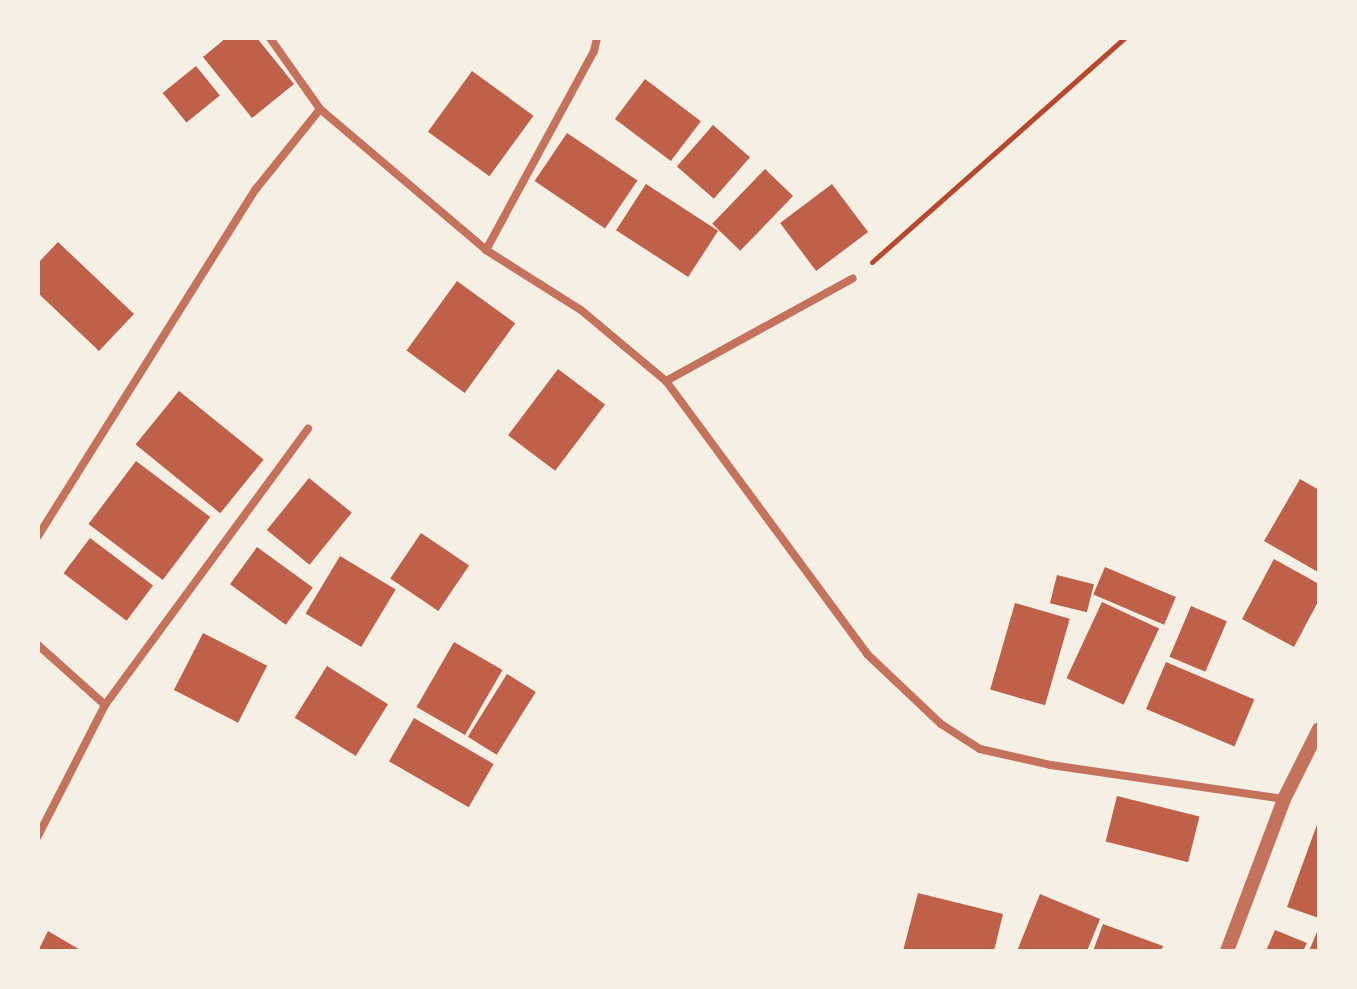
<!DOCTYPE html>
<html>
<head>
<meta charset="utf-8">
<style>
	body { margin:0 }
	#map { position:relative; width:1357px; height:989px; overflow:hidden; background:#f6efe4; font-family:"Work Sans",sans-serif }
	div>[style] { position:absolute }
	.building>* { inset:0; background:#bf614a; transform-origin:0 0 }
	.path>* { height:5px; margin:-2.5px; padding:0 2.5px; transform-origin:2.5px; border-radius:2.5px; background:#b5482f }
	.minor>* { height:8px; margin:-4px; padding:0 4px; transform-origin:4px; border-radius:4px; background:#c5725c }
	.tertiary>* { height:14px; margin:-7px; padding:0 7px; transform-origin:7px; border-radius:7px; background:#c5725c }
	span { translate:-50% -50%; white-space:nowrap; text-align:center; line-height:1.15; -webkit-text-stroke:8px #f6efe4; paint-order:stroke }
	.frame { position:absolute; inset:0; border:40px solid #f6efe4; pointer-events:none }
</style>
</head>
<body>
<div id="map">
	<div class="building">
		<div style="clip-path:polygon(226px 38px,257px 38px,294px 84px,252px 118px,203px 57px)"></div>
		<div style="left:196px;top:66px;width:38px;height:43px;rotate:51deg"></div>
		<div style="left:472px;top:71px;width:76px;height:75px;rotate:36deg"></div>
		<div style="left:645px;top:79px;width:70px;height:50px;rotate:37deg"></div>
		<div style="left:713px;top:125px;width:49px;height:55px;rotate:41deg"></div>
		<div style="left:567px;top:133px;width:85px;height:58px;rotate:34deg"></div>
		<div style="left:765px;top:169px;width:39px;height:76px;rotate:44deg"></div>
		<div style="left:646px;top:184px;width:86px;height:55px;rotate:33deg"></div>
		<div style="left:832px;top:184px;width:60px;height:65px;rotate:53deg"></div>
		<div style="clip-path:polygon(58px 242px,134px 314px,99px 351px,38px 293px,38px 263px)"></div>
		<div style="left:457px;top:281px;width:72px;height:86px;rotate:36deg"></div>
		<div style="left:558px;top:369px;width:59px;height:83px;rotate:37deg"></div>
		<div style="left:179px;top:391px;width:109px;height:69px;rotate:39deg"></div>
		<div style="left:136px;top:461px;width:93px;height:79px;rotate:37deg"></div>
		<div style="left:309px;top:478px;width:55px;height:67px;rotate:39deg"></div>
		<div style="clip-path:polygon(1300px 479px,1319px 490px,1318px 572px,1264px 541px)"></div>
		<div style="left:421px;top:533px;width:58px;height:55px;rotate:34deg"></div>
		<div style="left:90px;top:538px;width:79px;height:44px;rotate:37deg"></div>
		<div style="left:257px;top:547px;width:69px;height:46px;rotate:36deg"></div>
		<div style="left:340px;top:556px;width:65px;height:67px;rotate:31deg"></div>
		<div style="clip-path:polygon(1274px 559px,1319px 584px,1319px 600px,1294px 647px,1242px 619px)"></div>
		<div style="left:1105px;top:567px;width:77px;height:30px;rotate:23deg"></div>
		<div style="left:1057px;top:575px;width:38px;height:29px;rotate:14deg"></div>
		<div style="left:1102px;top:602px;width:63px;height:84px;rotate:25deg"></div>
		<div style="left:1015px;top:603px;width:57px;height:90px;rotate:16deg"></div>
		<div style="left:1191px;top:606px;width:39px;height:55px;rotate:23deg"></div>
		<div style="left:203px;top:633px;width:72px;height:64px;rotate:27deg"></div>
		<div style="left:454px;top:642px;width:56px;height:75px;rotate:30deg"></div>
		<div style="left:1166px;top:662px;width:96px;height:51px;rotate:23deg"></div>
		<div style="left:327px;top:666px;width:72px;height:61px;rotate:32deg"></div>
		<div style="left:507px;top:674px;width:34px;height:74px;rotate:32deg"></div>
		<div style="left:414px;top:718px;width:92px;height:50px;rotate:30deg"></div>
		<div style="left:1117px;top:796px;width:85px;height:47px;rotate:14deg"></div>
		<div style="clip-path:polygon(1319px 819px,1319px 918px,1287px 907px)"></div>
		<div style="clip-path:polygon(918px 893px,1003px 914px,994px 951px,903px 951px)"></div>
		<div style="clip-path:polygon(1040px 894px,1100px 919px,1087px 951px,1017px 951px)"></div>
		<div style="clip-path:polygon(1103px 924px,1163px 946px,1161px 951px,1093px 951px)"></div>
		<div style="clip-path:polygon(1319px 927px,1319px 951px,1309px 951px)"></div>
		<div style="clip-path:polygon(1275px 930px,1307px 943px,1303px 951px,1266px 951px)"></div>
		<div style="clip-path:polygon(48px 931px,82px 951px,38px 951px)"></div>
	</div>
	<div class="path">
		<div style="left:872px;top:262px;width:337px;rotate:-41.6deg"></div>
	</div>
	<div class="minor">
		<div style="left:270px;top:38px;width:87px;rotate:54.8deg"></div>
		<div style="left:320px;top:109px;width:218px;rotate:40.3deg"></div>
		<div style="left:486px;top:250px;width:112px;rotate:32.3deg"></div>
		<div style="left:581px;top:310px;width:111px;rotate:39.9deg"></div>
		<div style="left:666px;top:381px;width:339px;rotate:53.6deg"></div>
		<div style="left:867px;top:654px;width:102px;rotate:43.4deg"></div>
		<div style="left:941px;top:724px;width:46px;rotate:32.7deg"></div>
		<div style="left:980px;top:749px;width:73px;rotate:12.7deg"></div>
		<div style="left:1051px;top:765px;width:235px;rotate:8.3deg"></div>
		<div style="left:486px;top:250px;width:226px;rotate:-61.5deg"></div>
		<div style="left:594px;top:51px;width:13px;rotate:-77deg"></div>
		<div style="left:666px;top:381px;width:213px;rotate:-28.8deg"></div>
		<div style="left:38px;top:536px;width:410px;rotate:-57.9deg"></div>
		<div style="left:256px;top:189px;width:102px;rotate:-51.3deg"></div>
		<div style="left:38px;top:645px;width:90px;rotate:41.8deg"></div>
		<div style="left:105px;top:705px;width:147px;rotate:117.1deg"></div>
		<div style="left:105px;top:705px;width:343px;rotate:-53.7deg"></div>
	</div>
	<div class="tertiary">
		<div style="left:1227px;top:951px;width:162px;rotate:-69.4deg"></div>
		<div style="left:1284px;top:799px;width:78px;rotate:-63.4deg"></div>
	</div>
	<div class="frame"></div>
</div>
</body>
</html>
